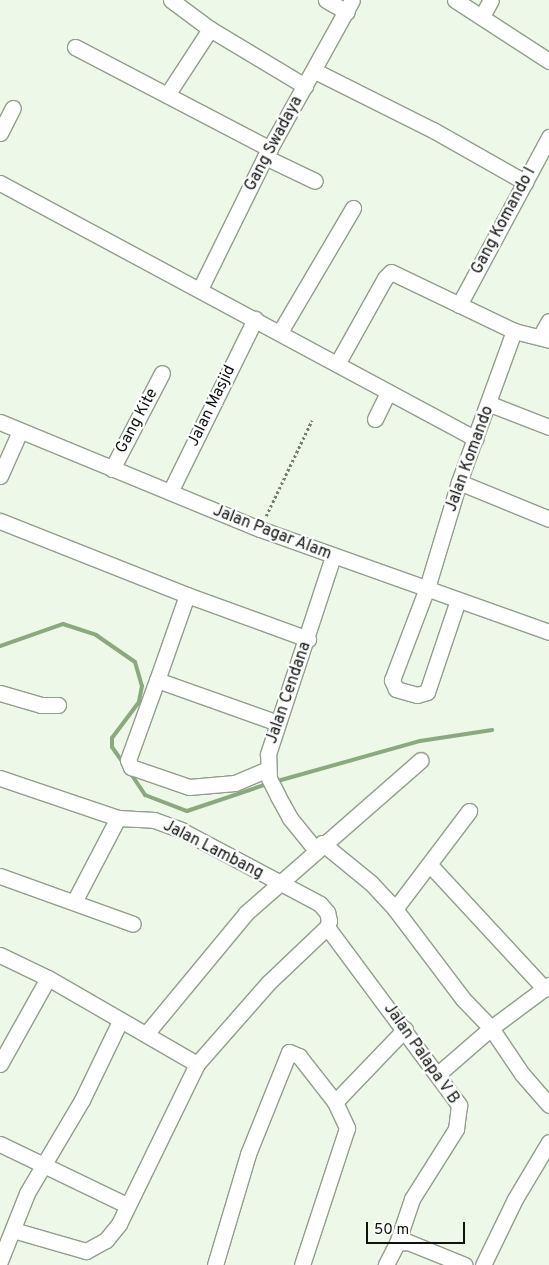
<!DOCTYPE html>
<html>
<head>
<meta charset="utf-8">
<style>
	body { margin:0 }
	#map { position:relative; width:549px; height:1265px; overflow:hidden; background:#edf8e8; font-family:Overpass,sans-serif }
	div>[style] { position:absolute }
	.stream>* { height:4px; margin:-2px; padding:0 2px; transform-origin:2px; border-radius:2px; background:#8ba97f }
	.path>* { height:2.5px; margin-top:-1.25px; transform-origin:0; background:repeating-linear-gradient(90deg,#767d73 0 2.5px,transparent 0 5px) }
	.roads { filter:drop-shadow(1px 0 #939d8e) drop-shadow(-1px 0 #939d8e) drop-shadow(0 1px #939d8e) drop-shadow(0 -1px #939d8e) }
	.minor>* { height:15px; margin:-7.5px; padding:0 7.5px; transform-origin:7.5px; border-radius:7.5px; background:#fff }
	span { translate:-50% -50%; white-space:nowrap; text-align:center; line-height:1.15; -webkit-text-stroke:4.5px #fff; paint-order:stroke }
	.street-label { font-size:16px; color:#0e120d }
	.scale { position:absolute; left:366px; top:1222px; width:99px; height:22px; box-sizing:border-box; border:2px solid #0e120d; border-top:0; padding-left:6px; font-size:15px; line-height:18px; white-space:nowrap; color:#0e120d; -webkit-text-stroke:4px #fff; paint-order:stroke }
</style>
</head>
<body>
<div id="map">
	<div class="stream">
		<div style="left:0;top:646px;width:67px;rotate:-19.2deg"></div>
		<div style="left:63px;top:624px;width:35px;rotate:18deg"></div>
		<div style="left:96px;top:635px;width:47px;rotate:34.7deg"></div>
		<div style="left:135px;top:662px;width:25px;rotate:74deg"></div>
		<div style="left:142px;top:686px;width:16px;rotate:101deg"></div>
		<div style="left:139px;top:702px;width:45px;rotate:126.9deg"></div>
		<div style="left:112px;top:738px;width:9px;rotate:90deg"></div>
		<div style="left:112px;top:747px;width:19px;rotate:55deg"></div>
		<div style="left:129px;top:771px;width:29px;rotate:56deg"></div>
		<div style="left:145px;top:795px;width:45px;rotate:20.9deg"></div>
		<div style="left:187px;top:811px;width:84px;rotate:-18.6deg"></div>
		<div style="left:274px;top:782px;width:152px;rotate:-15.7deg"></div>
		<div style="left:420px;top:741px;width:73px;rotate:-8.7deg"></div>
	</div>
	<div class="path">
		<div style="left:266px;top:516px;width:106px;rotate:-64.4deg"></div>
	</div>
	<div class="roads">
		<div class="minor">
			<div style="left:171px;top:0;width:49px;rotate:36.6deg"></div>
			<div style="left:326px;top:0;width:24px;rotate:30deg"></div>
			<div style="left:455px;top:0;width:112px;rotate:33deg"></div>
			<div style="left:482px;top:16px;width:18px;rotate:-61deg"></div>
			<div style="left:75px;top:47px;width:220px;rotate:27.6deg"></div>
			<div style="left:315px;top:71px;width:132px;rotate:26.6deg"></div>
			<div style="left:433px;top:130px;width:106px;rotate:29.5deg"></div>
			<div style="left:167px;top:95px;width:79px;rotate:-56.9deg"></div>
			<div style="left:210px;top:29px;width:111px;rotate:31deg"></div>
			<div style="left:0;top:133px;width:28px;rotate:-63deg"></div>
			<div style="left:265px;top:157px;width:55px;rotate:25.6deg"></div>
			<div style="left:0;top:183px;width:540px;rotate:28.27deg"></div>
			<div style="left:200px;top:289px;width:147px;rotate:-63.8deg"></div>
			<div style="left:265px;top:157px;width:179px;rotate:-61deg"></div>
			<div style="left:459px;top:305px;width:191px;rotate:-61.8deg"></div>
			<div style="left:280px;top:332px;width:144px;rotate:-59.5deg"></div>
			<div style="left:540px;top:337px;width:18px;rotate:-61deg"></div>
			<div style="left:337px;top:364px;width:98px;rotate:-60.8deg"></div>
			<div style="left:385px;top:278px;width:8px;rotate:-45deg"></div>
			<div style="left:391px;top:272px;width:136px;rotate:25.6deg"></div>
			<div style="left:514px;top:331px;width:36px;rotate:14deg"></div>
			<div style="left:490px;top:404px;width:63px;rotate:21.3deg"></div>
			<div style="left:375px;top:419px;width:30px;rotate:-64deg"></div>
			<div style="left:0;top:422px;width:281px;rotate:22.4deg"></div>
			<div style="left:260px;top:529px;width:307px;rotate:19.6deg"></div>
			<div style="left:112px;top:469px;width:108px;rotate:-62.5deg"></div>
			<div style="left:0;top:476px;width:49px;rotate:-66deg"></div>
			<div style="left:459px;top:482px;width:97px;rotate:22.3deg"></div>
			<div style="left:170px;top:492px;width:193px;rotate:-63.8deg"></div>
			<div style="left:0;top:521px;width:201px;rotate:21.6deg"></div>
			<div style="left:187px;top:595px;width:129px;rotate:20deg"></div>
			<div style="left:187px;top:595px;width:90px;rotate:109.4deg"></div>
			<div style="left:157px;top:680px;width:128px;rotate:19.6deg"></div>
			<div style="left:458px;top:600px;width:97px;rotate:108.6deg"></div>
			<div style="left:427px;top:692px;width:10px;rotate:163deg"></div>
			<div style="left:417px;top:695px;width:22px;rotate:-164deg"></div>
			<div style="left:396px;top:689px;width:10px;rotate:-114deg"></div>
			<div style="left:392px;top:680px;width:98px;rotate:-69.2deg"></div>
			<div style="left:427px;top:588px;width:111px;rotate:-73.2deg"></div>
			<div style="left:459px;top:482px;width:161px;rotate:-70deg"></div>
			<div style="left:157px;top:680px;width:85px;rotate:109.9deg"></div>
			<div style="left:128px;top:760px;width:8px;rotate:67deg"></div>
			<div style="left:131px;top:767px;width:61px;rotate:19deg"></div>
			<div style="left:189px;top:787px;width:46px;rotate:-5deg"></div>
			<div style="left:235px;top:783px;width:36px;rotate:-23deg"></div>
			<div style="left:0;top:693px;width:43px;rotate:16.3deg"></div>
			<div style="left:41px;top:705px;width:17px"></div>
			<div style="left:0;top:778px;width:125px;rotate:18.7deg"></div>
			<div style="left:118px;top:818px;width:36px;rotate:3deg"></div>
			<div style="left:154px;top:820px;width:29px;rotate:20deg"></div>
			<div style="left:181px;top:830px;width:157px;rotate:28deg"></div>
			<div style="left:320px;top:904px;width:11px;rotate:49deg"></div>
			<div style="left:327px;top:912px;width:9px;rotate:77deg"></div>
			<div style="left:329px;top:921px;width:6px;rotate:108deg"></div>
			<div style="left:327px;top:927px;width:80px;rotate:136.5deg"></div>
			<div style="left:269px;top:982px;width:109px;rotate:131.3deg"></div>
			<div style="left:197px;top:1064px;width:178px;rotate:116deg"></div>
			<div style="left:119px;top:1224px;width:21px;rotate:129deg"></div>
			<div style="left:106px;top:1240px;width:23px;rotate:151deg"></div>
			<div style="left:86px;top:1251px;width:76px;rotate:-164deg"></div>
			<div style="left:322px;top:843px;width:63px;rotate:39.2deg"></div>
			<div style="left:371px;top:883px;width:35px;rotate:47deg"></div>
			<div style="left:395px;top:909px;width:113px;rotate:52.9deg"></div>
			<div style="left:463px;top:999px;width:40px;rotate:46deg"></div>
			<div style="left:491px;top:1028px;width:55px;rotate:56deg"></div>
			<div style="left:522px;top:1074px;width:41px;rotate:48.9deg"></div>
			<div style="left:315px;top:849px;width:40px;rotate:-129deg"></div>
			<div style="left:290px;top:818px;width:25px;rotate:-119deg"></div>
			<div style="left:278px;top:796px;width:20px;rotate:-117deg"></div>
			<div style="left:269px;top:778px;width:24px;rotate:-92deg"></div>
			<div style="left:268px;top:754px;width:208px;rotate:-71.8deg"></div>
			<div style="left:430px;top:865px;width:169px;rotate:47.2deg"></div>
			<div style="left:0;top:876px;width:141px;rotate:19.8deg"></div>
			<div style="left:74px;top:902px;width:95px;rotate:-62.4deg"></div>
			<div style="left:395px;top:909px;width:123px;rotate:-52.9deg"></div>
			<div style="left:327px;top:927px;width:222px;rotate:53.4deg"></div>
			<div style="left:459px;top:1105px;width:24px;rotate:97deg"></div>
			<div style="left:456px;top:1129px;width:83px;rotate:122.2deg"></div>
			<div style="left:412px;top:1199px;width:46px;rotate:108.8deg"></div>
			<div style="left:397px;top:1243px;width:25px;rotate:117deg"></div>
			<div style="left:0;top:955px;width:53px;rotate:25.6deg"></div>
			<div style="left:48px;top:978px;width:172px;rotate:30deg"></div>
			<div style="left:146px;top:1034px;width:157px;rotate:-50.4deg"></div>
			<div style="left:246px;top:913px;width:232px;rotate:-41.2deg"></div>
			<div style="left:0;top:1064px;width:98px;rotate:-60.8deg"></div>
			<div style="left:438px;top:1074px;width:70px;rotate:-41deg"></div>
			<div style="left:491px;top:1028px;width:72px;rotate:-36.6deg"></div>
			<div style="left:335px;top:1102px;width:101px;rotate:-46.2deg"></div>
			<div style="left:0;top:1144px;width:141px;rotate:25.7deg"></div>
			<div style="left:397px;top:1243px;width:11px;rotate:-5deg"></div>
			<div style="left:408px;top:1242px;width:61px;rotate:22deg"></div>
			<div style="left:0;top:1261px;width:73px;rotate:-68.3deg"></div>
			<div style="left:27px;top:1193px;width:108px;rotate:-59.4deg"></div>
			<div style="left:82px;top:1100px;width:88px;rotate:-64.3deg"></div>
			<div style="left:215px;top:1265px;width:116px;rotate:-73.4deg"></div>
			<div style="left:248px;top:1154px;width:110px;rotate:-68.1deg"></div>
			<div style="left:289px;top:1052px;width:11px;rotate:22deg"></div>
			<div style="left:299px;top:1056px;width:58px;rotate:52deg"></div>
			<div style="left:335px;top:1102px;width:29px;rotate:65deg"></div>
			<div style="left:347px;top:1128px;width:144px;rotate:108.2deg"></div>
			<div style="left:483px;top:1265px;width:73px;rotate:-64.1deg"></div>
			<div style="left:515px;top:1199px;width:66px;rotate:-59.2deg"></div>
		</div>
	</div>
	<div class="street-label">
		<span style="left:274px;top:144px;rotate:-62deg">Gang Swadaya</span>
		<span style="left:504px;top:221px;rotate:-62deg">Gang Komando I</span>
		<span style="left:212px;top:406px;rotate:-64deg">Jalan Masjid</span>
		<span style="left:137px;top:421px;rotate:-62deg">Gang Kite</span>
		<span style="left:470px;top:459px;rotate:-70deg">Jalan Komando</span>
		<span style="left:272px;top:533px;rotate:21deg">Jalan Pagar Alam</span>
		<span style="left:289px;top:693px;rotate:-71deg">Jalan Cendana</span>
		<span style="left:213px;top:850px;rotate:27deg">Jalan Lambang</span>
		<span style="left:421px;top:1054px;rotate:55deg">Jalan Palapa V B</span>
	</div>
	<div class="scale">50 m</div>
</div>
</body>
</html>
